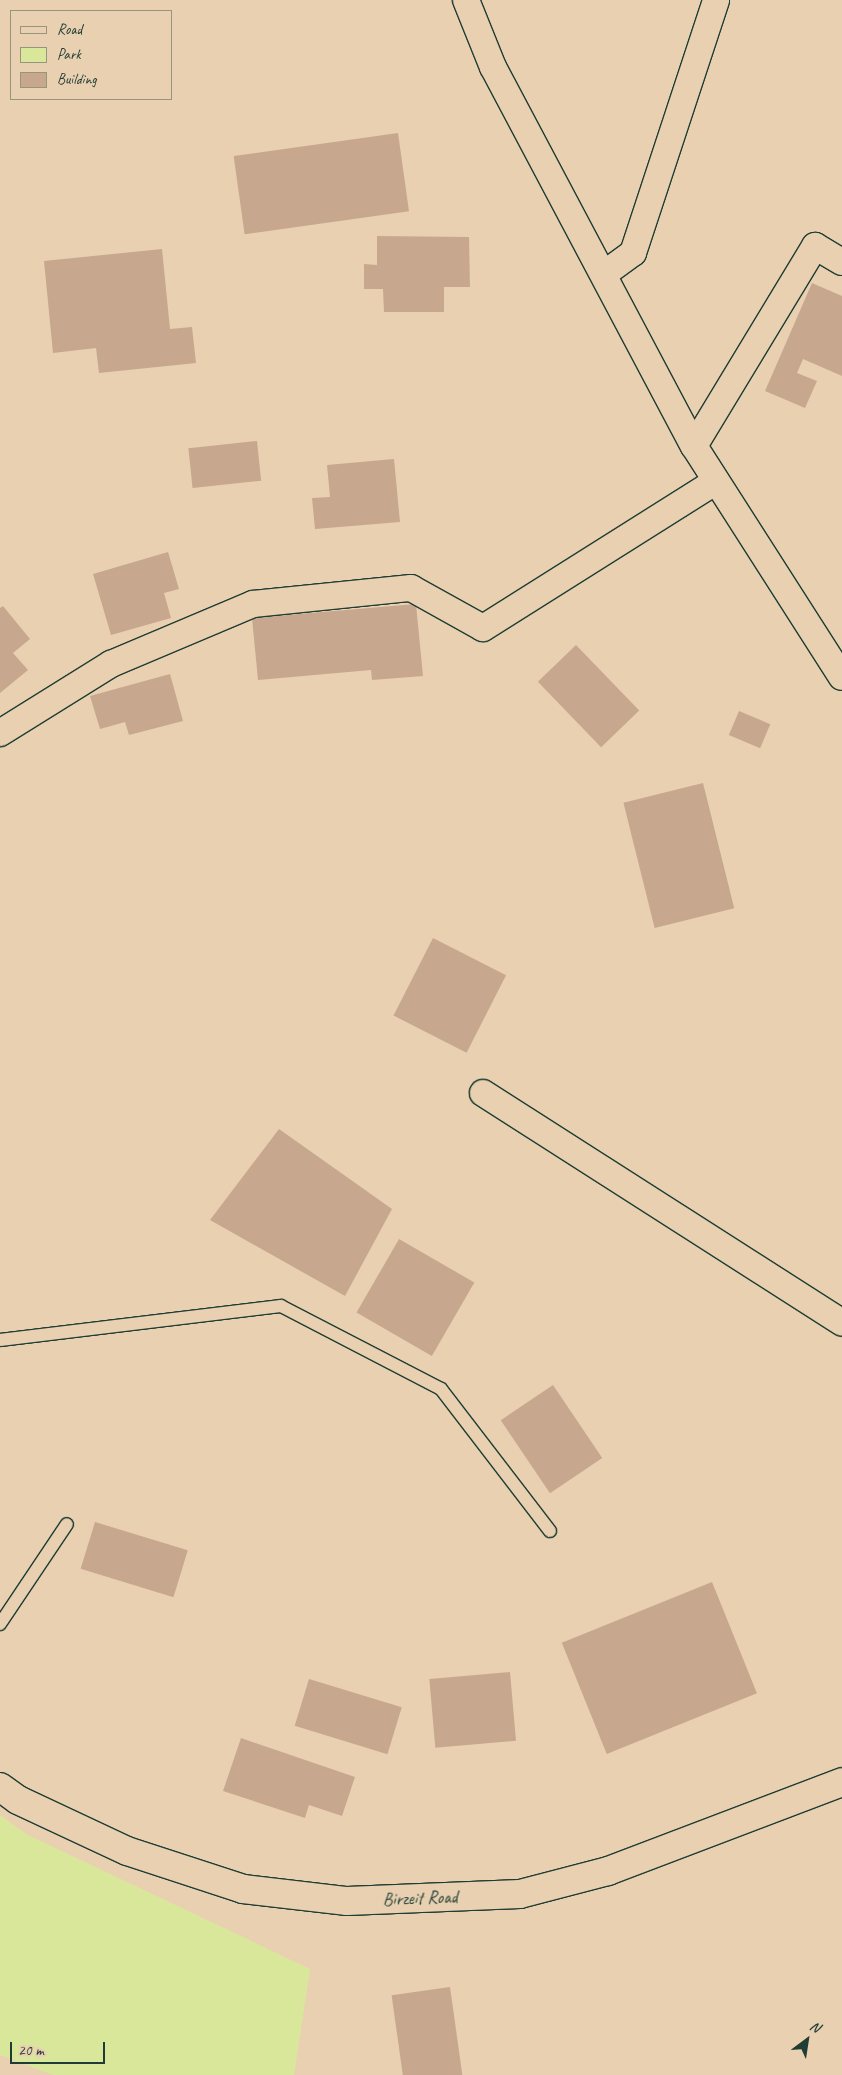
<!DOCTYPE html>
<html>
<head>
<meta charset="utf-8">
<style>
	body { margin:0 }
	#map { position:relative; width:842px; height:2075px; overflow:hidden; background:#e9d0b1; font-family:Caveat,sans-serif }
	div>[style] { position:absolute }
	.green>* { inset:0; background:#d9e79a }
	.building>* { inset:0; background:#c7a88e; transform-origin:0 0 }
	.roads { filter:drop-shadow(1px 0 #1f3d34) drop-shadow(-1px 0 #1f3d34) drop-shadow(0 1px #1f3d34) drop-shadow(0 -1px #1f3d34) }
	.lane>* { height:12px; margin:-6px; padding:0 6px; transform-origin:6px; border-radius:6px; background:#e9d0b1 }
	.street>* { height:26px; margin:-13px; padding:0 13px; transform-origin:13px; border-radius:13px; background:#e9d0b1 }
	.secondary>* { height:28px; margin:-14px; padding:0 14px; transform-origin:14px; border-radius:14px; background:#e9d0b1 }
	span { translate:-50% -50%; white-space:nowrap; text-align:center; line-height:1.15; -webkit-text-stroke:4px #e9d0b1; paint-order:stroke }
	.street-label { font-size:18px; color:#1f3d34 }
	.legend { position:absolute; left:10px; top:10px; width:162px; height:90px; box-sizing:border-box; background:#e9d0b1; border:1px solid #98957f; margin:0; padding:6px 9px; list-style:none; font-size:15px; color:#1f3d34 }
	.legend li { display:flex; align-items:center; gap:10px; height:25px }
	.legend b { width:25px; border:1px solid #98957f }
	.north { position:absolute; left:782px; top:2015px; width:50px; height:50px; -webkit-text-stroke:4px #e9d0b1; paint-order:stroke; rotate:31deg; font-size:14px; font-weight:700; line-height:20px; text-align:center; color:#1f3d34 }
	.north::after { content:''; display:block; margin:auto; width:18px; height:22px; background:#1f3d34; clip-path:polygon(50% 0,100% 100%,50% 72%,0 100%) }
	.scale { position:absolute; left:10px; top:2042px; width:95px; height:22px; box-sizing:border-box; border:2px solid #1f3d34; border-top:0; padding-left:6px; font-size:15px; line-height:18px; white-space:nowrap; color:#1f3d34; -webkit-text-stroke:4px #e9d0b1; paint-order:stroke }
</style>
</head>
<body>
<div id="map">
	<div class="green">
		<div style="clip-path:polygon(0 1815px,26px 1834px,310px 1969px,294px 2075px,53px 2075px,0 2055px)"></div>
	</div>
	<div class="building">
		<div style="left:398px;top:133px;width:79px;height:166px;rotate:82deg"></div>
		<div style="clip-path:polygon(377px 236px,469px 237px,470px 287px,444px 287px,444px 312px,384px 312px,383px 289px,364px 289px,364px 264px,377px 265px)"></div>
		<div style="clip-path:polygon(162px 249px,170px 329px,192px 327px,196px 363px,99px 373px,96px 348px,53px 353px,44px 261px)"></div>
		<div style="clip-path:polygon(812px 283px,842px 296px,842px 376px,803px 359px,797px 373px,817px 381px,805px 408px,765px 391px)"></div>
		<div style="left:257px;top:441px;width:40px;height:69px;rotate:84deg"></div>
		<div style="clip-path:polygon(394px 459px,400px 522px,315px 529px,312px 498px,330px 497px,327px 465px)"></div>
		<div style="clip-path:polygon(168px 552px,179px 589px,164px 593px,171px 618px,111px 635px,93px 574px)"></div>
		<div style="clip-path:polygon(416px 604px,423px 676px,372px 680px,371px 670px,258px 680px,252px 618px)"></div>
		<div style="clip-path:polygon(3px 606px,30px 639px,13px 653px,28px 670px,0 693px,0 608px)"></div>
		<div style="left:576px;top:645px;width:91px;height:53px;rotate:46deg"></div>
		<div style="clip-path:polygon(170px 674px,183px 721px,129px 735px,125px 722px,100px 729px,90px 696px)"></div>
		<div style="left:739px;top:711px;width:34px;height:26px;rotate:23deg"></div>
		<div style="left:703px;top:783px;width:129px;height:82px;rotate:76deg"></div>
		<div style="left:433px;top:938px;width:82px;height:87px;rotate:27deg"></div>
		<div style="clip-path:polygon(279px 1129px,392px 1209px,345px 1296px,210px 1220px)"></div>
		<div style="left:399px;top:1239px;width:87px;height:85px;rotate:30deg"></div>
		<div style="left:553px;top:1385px;width:88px;height:63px;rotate:56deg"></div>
		<div style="left:95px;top:1522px;width:97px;height:49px;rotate:17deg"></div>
		<div style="left:712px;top:1582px;width:120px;height:162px;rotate:68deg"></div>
		<div style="left:510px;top:1672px;width:69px;height:81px;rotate:85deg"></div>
		<div style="left:309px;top:1679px;width:97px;height:49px;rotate:17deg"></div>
		<div style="clip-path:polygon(241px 1738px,355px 1777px,342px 1816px,309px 1805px,305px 1818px,223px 1791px)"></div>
		<div style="left:450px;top:1987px;width:89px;height:59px;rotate:82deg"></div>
	</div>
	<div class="roads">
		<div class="lane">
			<div style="left:0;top:1340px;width:283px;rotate:-6.9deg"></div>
			<div style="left:281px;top:1306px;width:180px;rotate:27.4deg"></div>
			<div style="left:441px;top:1389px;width:179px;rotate:52.5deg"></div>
			<div style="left:0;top:1624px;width:120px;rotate:-56.2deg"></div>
		</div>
		<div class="street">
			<div style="left:466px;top:0;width:72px;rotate:68.1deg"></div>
			<div style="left:493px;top:67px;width:429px;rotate:62.1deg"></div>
			<div style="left:694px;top:446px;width:274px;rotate:57.4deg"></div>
			<div style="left:604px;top:274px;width:36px;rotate:-36deg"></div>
			<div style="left:633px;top:253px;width:266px;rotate:-71.8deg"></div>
			<div style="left:694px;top:446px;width:234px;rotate:-58.8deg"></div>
			<div style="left:815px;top:246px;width:31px;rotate:31deg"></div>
			<div style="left:0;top:733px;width:131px;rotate:-31.9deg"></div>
			<div style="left:111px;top:664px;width:154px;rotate:-22.9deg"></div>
			<div style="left:253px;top:604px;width:159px;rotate:-5.8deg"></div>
			<div style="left:411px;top:588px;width:82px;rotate:29.1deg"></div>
			<div style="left:483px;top:628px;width:275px;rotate:-32.2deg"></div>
			<div style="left:483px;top:1093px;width:426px;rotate:32.6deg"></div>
		</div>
		<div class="secondary">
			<div style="left:0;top:1787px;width:22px;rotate:36deg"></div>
			<div style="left:18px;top:1800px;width:120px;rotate:25.1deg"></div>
			<div style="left:127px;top:1851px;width:122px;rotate:18.1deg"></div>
			<div style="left:243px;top:1889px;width:105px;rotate:6.6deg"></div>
			<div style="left:347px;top:1901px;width:173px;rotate:-2.3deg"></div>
			<div style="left:520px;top:1894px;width:91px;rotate:-14.6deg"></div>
			<div style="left:608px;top:1871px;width:250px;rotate:-20.8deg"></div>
		</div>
	</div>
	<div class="street-label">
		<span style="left:420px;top:1898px;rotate:-2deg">Birzeit Road</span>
	</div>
	<ul class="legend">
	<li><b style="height:6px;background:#e9d0b1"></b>Road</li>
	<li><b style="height:14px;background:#d9e79a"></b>Park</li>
	<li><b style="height:14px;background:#c7a88e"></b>Building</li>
	</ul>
	<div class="north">N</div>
	<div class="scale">20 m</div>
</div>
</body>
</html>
